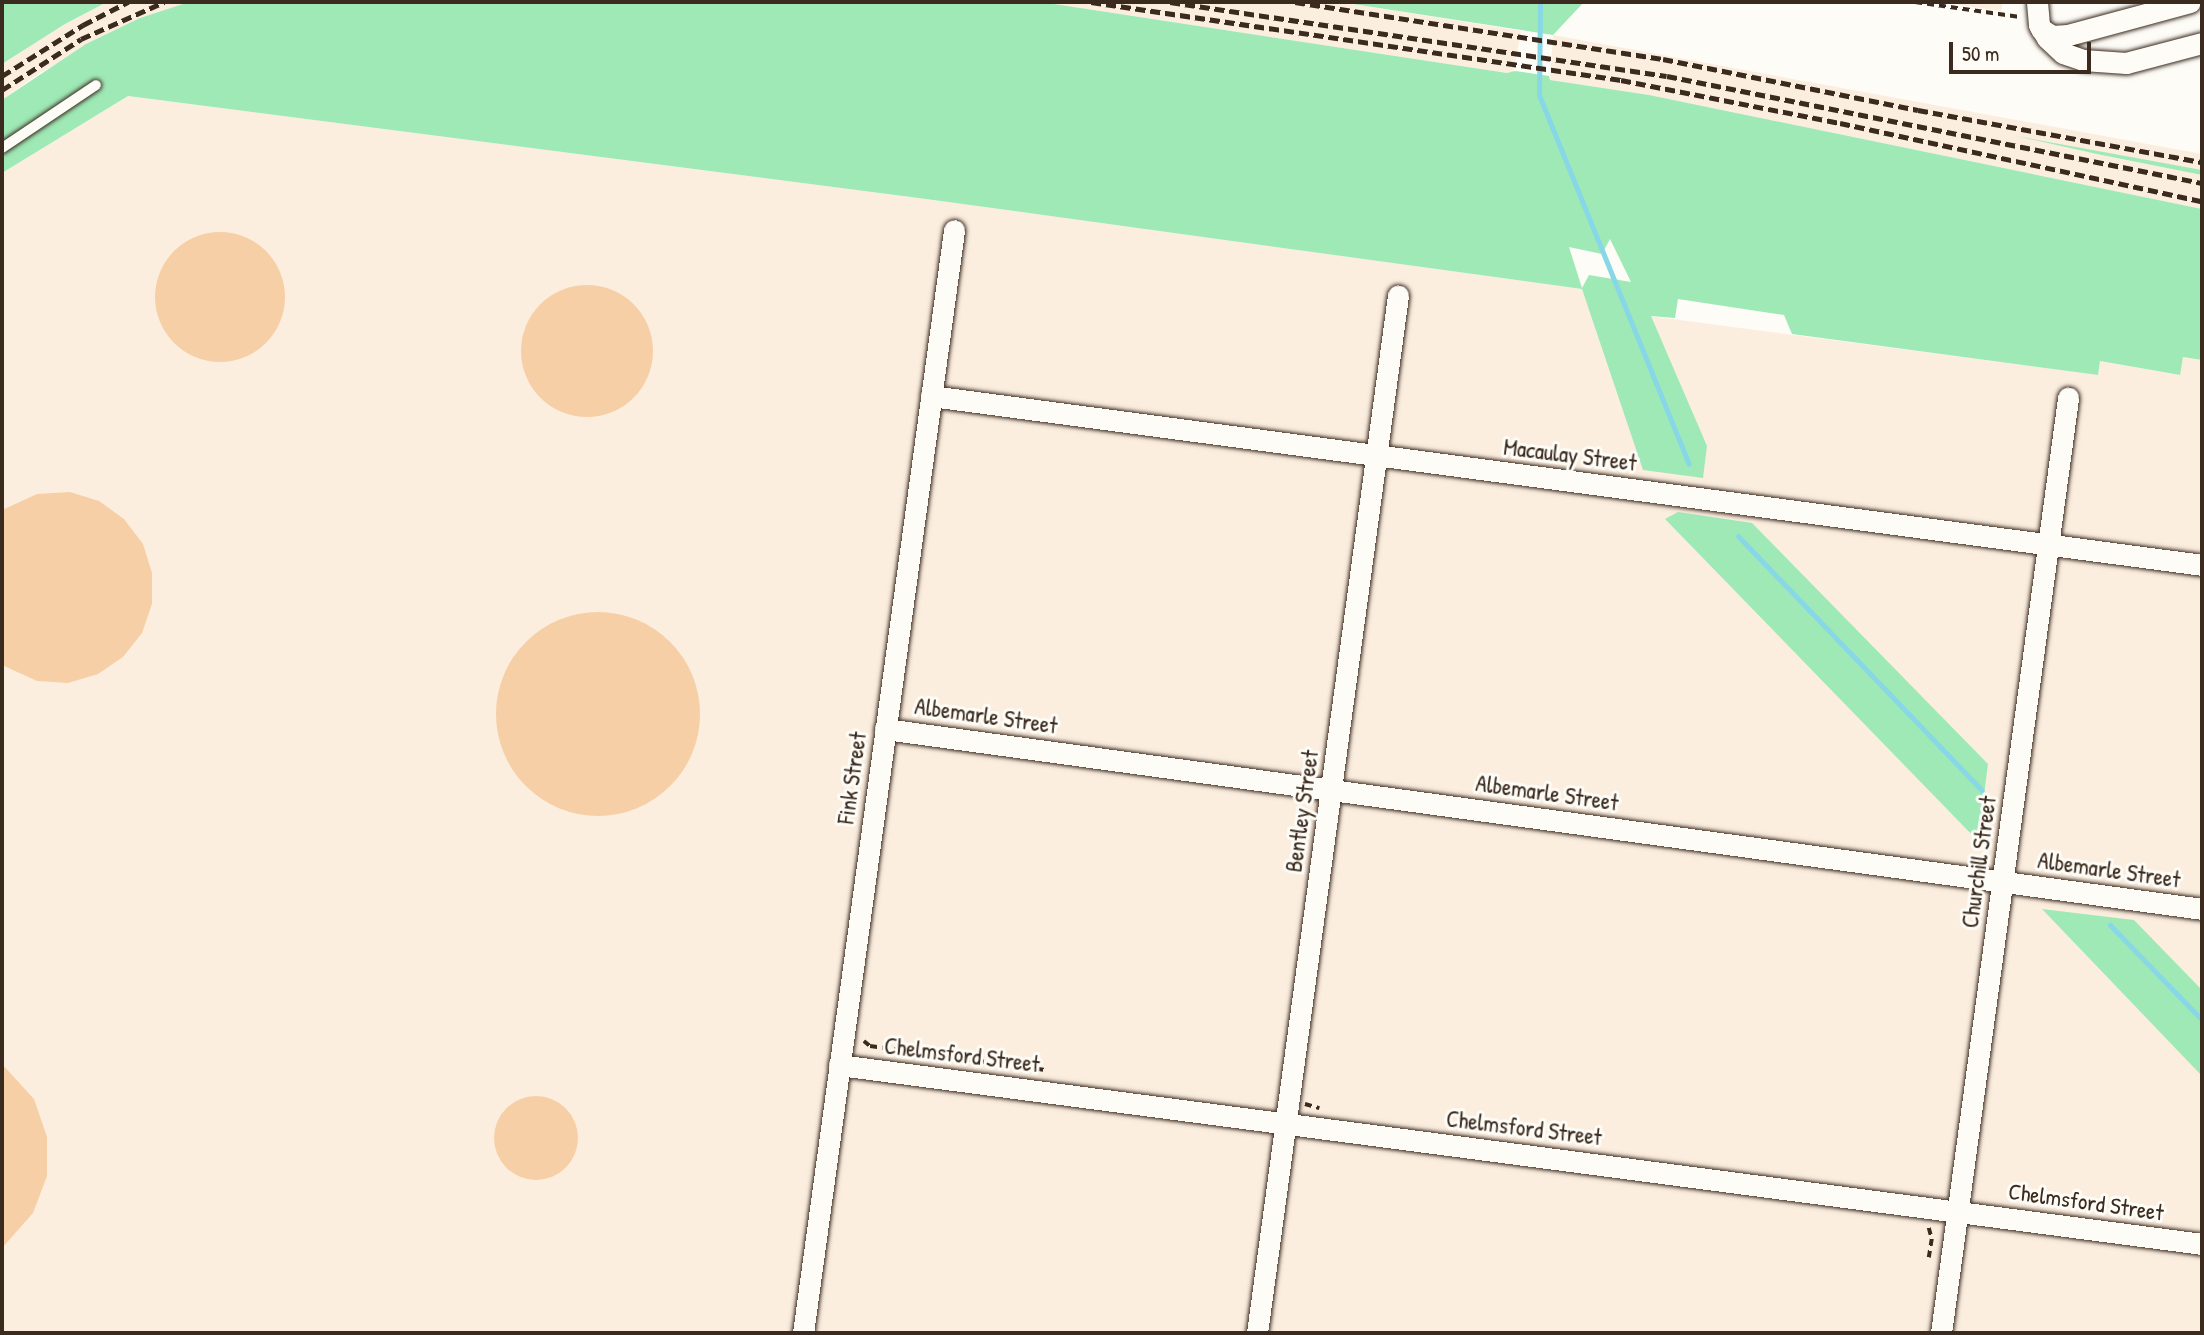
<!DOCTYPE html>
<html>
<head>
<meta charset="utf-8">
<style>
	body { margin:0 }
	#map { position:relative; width:2204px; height:1335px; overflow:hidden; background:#fdfcf7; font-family:"Patrick Hand",sans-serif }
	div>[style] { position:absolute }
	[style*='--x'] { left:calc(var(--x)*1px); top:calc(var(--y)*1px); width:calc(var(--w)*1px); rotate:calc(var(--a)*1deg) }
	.built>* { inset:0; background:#fbeedf }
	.green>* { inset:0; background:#9fe9b7 }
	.stream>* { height:5px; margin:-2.5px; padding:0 2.5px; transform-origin:2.5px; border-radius:2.5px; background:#88d7e6 }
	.building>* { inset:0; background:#f7cfa6 }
	.round { border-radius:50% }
	.path>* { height:3.5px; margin-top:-1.75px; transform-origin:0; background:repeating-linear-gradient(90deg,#3b2a1e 0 7px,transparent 0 12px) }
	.roads { filter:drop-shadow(0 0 2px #3b2a1e) drop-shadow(0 0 2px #3b2a1e) }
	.service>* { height:10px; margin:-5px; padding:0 5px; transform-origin:5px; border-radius:5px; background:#fdfcf7 }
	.minor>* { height:21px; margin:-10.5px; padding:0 10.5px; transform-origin:10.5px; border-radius:10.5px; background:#fdfcf7 }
	.rail>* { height:5px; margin-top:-2.5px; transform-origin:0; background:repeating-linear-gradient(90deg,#3b2a1e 0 10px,transparent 0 15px) }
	span { translate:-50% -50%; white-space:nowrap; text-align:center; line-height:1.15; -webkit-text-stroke:6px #fdfcf7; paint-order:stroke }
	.street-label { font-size:23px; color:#3b2a1e }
	.frame { position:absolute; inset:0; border:4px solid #3b2a1e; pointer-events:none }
	.scale { position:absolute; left:1949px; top:42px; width:142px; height:32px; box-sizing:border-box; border:4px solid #3b2a1e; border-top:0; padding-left:9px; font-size:21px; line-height:24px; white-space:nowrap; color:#3b2a1e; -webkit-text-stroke:5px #fdfcf7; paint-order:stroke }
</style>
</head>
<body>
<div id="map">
	<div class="built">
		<i style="clip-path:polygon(107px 2px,189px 2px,140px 18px,38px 74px,2px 100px,2px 64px,65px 24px)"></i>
		<i style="clip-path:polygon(1041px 2px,1340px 2px,1521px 31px,1513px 74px)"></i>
		<i style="clip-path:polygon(1939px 2px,2003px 2px,2001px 11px)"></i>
		<i style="clip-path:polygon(1553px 35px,2202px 154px,2202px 170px,2075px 148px,2202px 175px,2202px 209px,1649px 95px,1550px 80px)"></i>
		<i style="clip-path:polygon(128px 96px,926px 199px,1582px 289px,1589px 308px,2098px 375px,2100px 361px,2179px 375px,2183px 357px,2202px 360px,2202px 1333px,2px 1333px,2px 173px)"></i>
	</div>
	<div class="green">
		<i style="clip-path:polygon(2px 2px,107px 2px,65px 24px,2px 64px)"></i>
		<i style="clip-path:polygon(evenodd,189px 2px,1041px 2px,1507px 73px,1515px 71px,1549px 76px,1550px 80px,1649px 95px,2202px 209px,2202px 360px,2183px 357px,2180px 375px,2100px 361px,2098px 375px,1792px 334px,1784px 315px,1678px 299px,1675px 318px,1651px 316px,1707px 446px,1703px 478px,1643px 470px,1582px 289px,926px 199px,128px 96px,2px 173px,2px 100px,86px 44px,140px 18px,189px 2px,1610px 239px,1631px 282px,1589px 275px,1582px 288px,1569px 247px,1602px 254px,1610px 239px)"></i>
		<i style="clip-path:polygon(1340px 2px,1584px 2px,1553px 35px)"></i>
		<i style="clip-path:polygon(2016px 136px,2202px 170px,2202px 175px,2097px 154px)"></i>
		<i style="clip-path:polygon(1678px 512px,1752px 523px,1988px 764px,1978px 841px,1665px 519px)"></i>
		<i style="clip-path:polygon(2042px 909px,2134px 920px,2202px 990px,2202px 1076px)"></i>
	</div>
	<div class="stream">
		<i style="--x:1540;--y:2;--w:93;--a:90.6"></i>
		<i style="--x:1539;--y:95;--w:398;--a:67.9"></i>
		<i style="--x:1738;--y:536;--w:352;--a:46.2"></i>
		<i style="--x:2110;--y:925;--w:132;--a:45.9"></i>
	</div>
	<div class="building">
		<i class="round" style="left:155px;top:232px;width:130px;height:130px"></i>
		<i class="round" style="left:521px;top:285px;width:132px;height:132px"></i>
		<i style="clip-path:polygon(70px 492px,99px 501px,124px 519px,143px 544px,152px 573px,152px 604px,142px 633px,123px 657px,98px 674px,68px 683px,37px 681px,2px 665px,2px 510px,37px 494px)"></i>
		<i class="round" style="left:496px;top:612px;width:204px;height:204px"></i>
		<i style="clip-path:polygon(2px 1064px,34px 1099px,47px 1137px,47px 1176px,33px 1213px,2px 1248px)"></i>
		<i class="round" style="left:494px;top:1096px;width:84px;height:84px"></i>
	</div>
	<div class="path">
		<i style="--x:1915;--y:2;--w:106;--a:8.1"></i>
		<i style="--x:864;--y:1041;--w:8;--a:40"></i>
		<i style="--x:870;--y:1046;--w:177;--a:7.8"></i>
		<i style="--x:1305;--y:1104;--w:15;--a:16"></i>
		<i style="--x:1929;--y:1228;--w:11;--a:75"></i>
		<i style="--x:1932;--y:1239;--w:19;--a:99"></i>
	</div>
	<div class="roads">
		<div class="service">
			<i style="--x:2;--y:148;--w:113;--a:-33.8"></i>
		</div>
		<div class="minor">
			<i style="--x:2037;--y:2;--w:23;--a:85"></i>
			<i style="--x:2039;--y:25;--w:15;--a:58"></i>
			<i style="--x:2047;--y:38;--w:22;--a:43"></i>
			<i style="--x:2063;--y:53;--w:21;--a:19"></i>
			<i style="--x:2083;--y:60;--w:43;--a:4"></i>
			<i style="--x:2126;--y:63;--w:79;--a:-14.7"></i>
			<i style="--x:2041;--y:29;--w:13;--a:32"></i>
			<i style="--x:2052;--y:36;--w:16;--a:-4"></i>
			<i style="--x:2068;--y:35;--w:126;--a:-15.1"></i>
			<i style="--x:931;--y:396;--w:1282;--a:7.57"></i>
			<i style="--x:885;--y:729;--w:1329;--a:7.78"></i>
			<i style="--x:839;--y:1065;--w:1375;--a:7.48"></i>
			<i style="--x:803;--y:1333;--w:1113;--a:-82.2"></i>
			<i style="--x:1257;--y:1333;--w:1047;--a:-82.26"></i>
			<i style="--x:1941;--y:1333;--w:944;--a:-82.26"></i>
		</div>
	</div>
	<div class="rail">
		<i style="--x:1091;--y:2;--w:536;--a:8.37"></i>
		<i style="--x:1621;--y:80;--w:223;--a:11.1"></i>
		<i style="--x:1840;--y:123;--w:370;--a:12.2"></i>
		<i style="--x:1170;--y:2;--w:502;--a:8.47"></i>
		<i style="--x:1667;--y:76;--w:546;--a:11.31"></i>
		<i style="--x:1295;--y:2;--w:372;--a:8.8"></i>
		<i style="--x:1663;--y:59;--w:260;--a:11.3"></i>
		<i style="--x:1918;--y:110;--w:289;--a:10.4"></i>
		<i style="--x:2;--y:76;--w:96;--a:-32.2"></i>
		<i style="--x:83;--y:25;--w:51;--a:-27.1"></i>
		<i style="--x:2;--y:90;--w:94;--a:-32.8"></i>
		<i style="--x:81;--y:39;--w:91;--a:-24"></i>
	</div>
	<div class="street-label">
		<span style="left:1570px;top:455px;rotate:7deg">Macaulay Street</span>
		<span style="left:986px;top:716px;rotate:8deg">Albemarle Street</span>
		<span style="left:852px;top:778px;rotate:-82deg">Fink Street</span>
		<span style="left:1547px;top:793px;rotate:8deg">Albemarle Street</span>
		<span style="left:1302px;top:811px;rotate:-82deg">Bentley Street</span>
		<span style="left:1979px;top:862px;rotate:-82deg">Churchill Street</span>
		<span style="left:2109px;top:870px;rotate:8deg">Albemarle Street</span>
		<span style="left:962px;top:1055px;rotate:7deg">Chelmsford Street</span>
		<span style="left:1524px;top:1128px;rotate:7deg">Chelmsford Street</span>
		<span style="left:2086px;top:1202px;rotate:8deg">Chelmsford Street</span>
	</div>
	<div class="frame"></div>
	<div class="scale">50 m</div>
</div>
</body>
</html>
